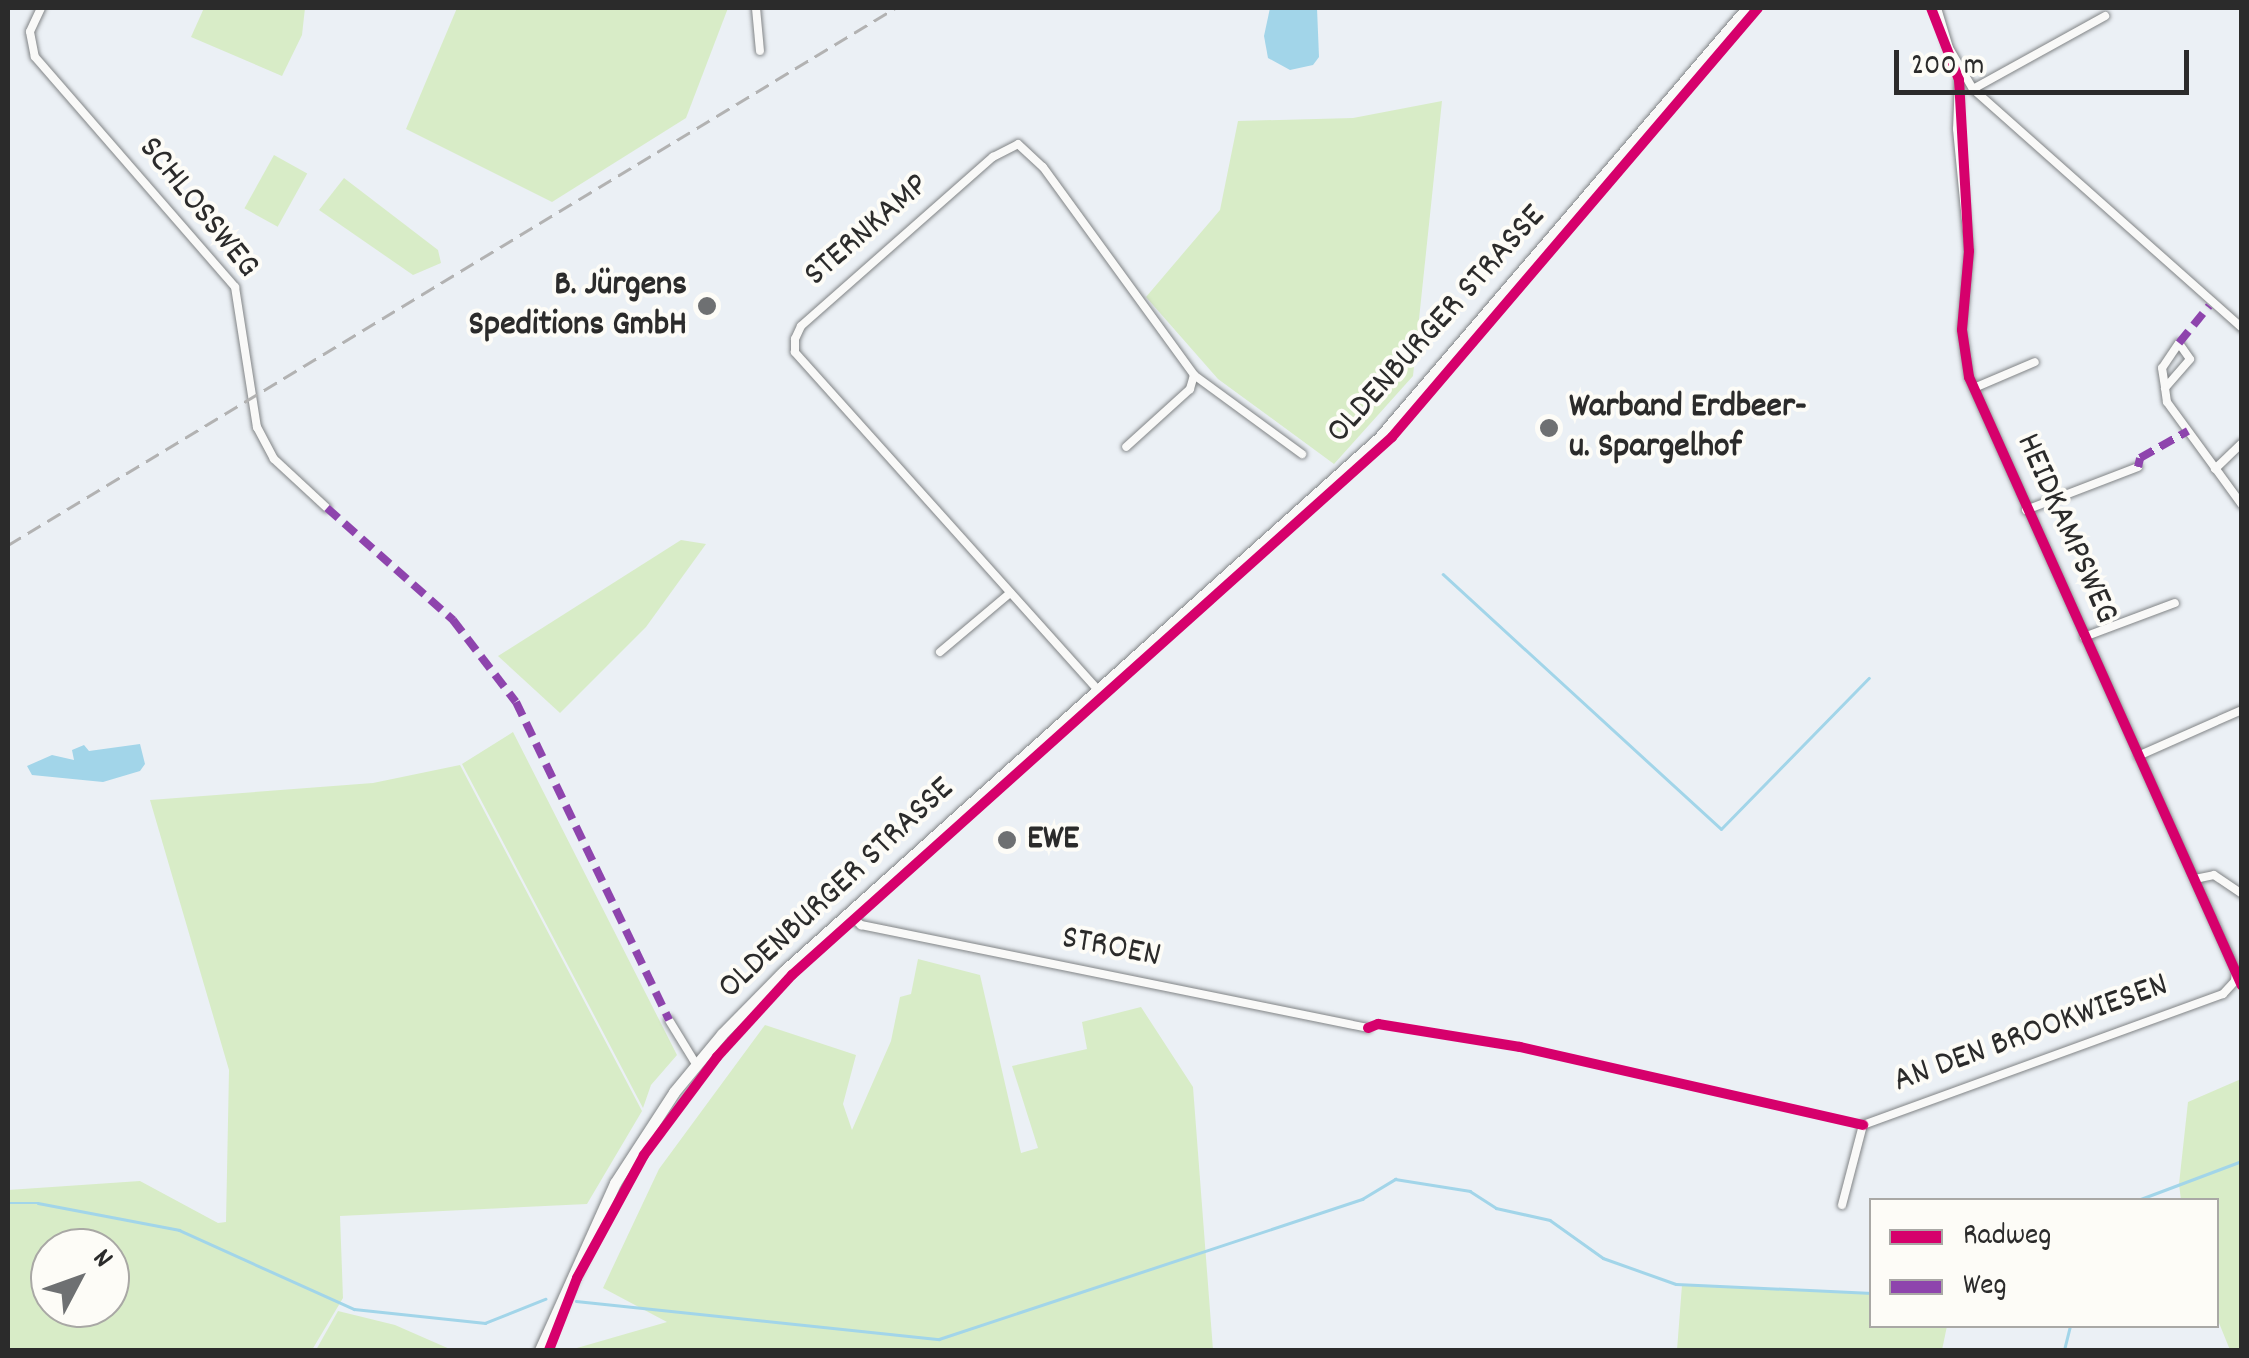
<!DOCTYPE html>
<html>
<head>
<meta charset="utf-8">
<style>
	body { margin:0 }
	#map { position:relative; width:2249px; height:1358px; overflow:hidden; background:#ebf0f5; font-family:Dekko,sans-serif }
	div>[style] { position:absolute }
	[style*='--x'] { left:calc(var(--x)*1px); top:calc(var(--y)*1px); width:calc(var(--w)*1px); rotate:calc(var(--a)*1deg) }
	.green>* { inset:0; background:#d8ecc7; transform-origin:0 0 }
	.water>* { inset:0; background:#a2d5e9 }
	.stream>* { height:2.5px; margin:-1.25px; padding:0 1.25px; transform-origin:1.25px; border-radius:1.25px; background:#a2d5e9 }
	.roads { filter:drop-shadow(0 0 2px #818486) drop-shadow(0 0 2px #818486) }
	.minor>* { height:8px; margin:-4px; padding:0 4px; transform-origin:4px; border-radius:4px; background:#f9f9f8 }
	.secondary>* { height:11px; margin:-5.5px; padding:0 5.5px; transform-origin:5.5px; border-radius:5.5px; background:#f9f9f8 }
	.rail>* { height:2.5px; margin-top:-1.25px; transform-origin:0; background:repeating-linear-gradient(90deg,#b2b2b2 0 15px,transparent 0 23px) }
	.quiet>* { height:8px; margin-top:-4px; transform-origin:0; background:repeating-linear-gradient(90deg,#8e44ad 0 15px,transparent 0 23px) }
	.cycleway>* { height:10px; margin:-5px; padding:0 5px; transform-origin:5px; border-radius:5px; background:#d6006c }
	.dots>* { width:28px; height:28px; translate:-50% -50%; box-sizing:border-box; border:5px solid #fdfcf7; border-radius:50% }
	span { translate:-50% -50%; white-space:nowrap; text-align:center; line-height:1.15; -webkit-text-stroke:8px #fdfcf7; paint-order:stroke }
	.street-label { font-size:35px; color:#2b2b2b }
	.poi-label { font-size:35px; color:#2b2b2b; font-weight:700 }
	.right { translate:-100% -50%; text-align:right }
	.left { translate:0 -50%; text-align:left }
	.frame { position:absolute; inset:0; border:10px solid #2b2b2b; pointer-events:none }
	.legend { position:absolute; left:1869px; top:1198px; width:350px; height:130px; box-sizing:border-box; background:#fdfcf7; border:2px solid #a9a8a5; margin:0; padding:12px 18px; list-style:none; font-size:30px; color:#2b2b2b }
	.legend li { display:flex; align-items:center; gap:20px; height:50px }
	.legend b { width:50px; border:2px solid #a9a8a5 }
	.north { position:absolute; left:30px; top:1228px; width:100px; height:100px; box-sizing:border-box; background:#fdfcf7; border:2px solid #a9a8a5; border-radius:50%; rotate:49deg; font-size:28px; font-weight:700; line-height:40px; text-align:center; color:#2b2b2b }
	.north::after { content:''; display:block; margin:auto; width:35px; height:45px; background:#6e7072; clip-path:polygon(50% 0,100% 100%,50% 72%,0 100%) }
	.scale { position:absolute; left:1894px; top:50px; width:295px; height:45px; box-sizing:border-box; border:5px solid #2b2b2b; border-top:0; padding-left:12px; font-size:30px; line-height:35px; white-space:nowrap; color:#2b2b2b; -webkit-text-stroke:8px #fdfcf7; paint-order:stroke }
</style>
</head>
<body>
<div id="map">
	<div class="green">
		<i style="clip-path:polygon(204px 8px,305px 8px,302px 35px,282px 76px,191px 37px)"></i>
		<i style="clip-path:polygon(457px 8px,728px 8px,686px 118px,552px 202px,406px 129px)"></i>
		<i style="clip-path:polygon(1442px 101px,1413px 376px,1334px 464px,1218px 379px,1146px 297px,1220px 210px,1238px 121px,1353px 118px)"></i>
		<i style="left:274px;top:155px;width:38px;height:61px;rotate:29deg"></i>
		<i style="clip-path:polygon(344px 178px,438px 250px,441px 263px,413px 275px,319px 210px)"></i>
		<i style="clip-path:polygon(681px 540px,706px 544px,646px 627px,560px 713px,498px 656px)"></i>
		<i style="clip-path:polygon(513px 732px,677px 1055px,651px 1085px,643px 1108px,462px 764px)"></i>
		<i style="clip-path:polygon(evenodd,460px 765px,642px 1111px,587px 1204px,340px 1216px,343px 1298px,312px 1350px,8px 1350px,8px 1190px,140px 1181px,218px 1223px,226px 1222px,229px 1070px,150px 800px,373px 783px,460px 765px,50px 1248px,110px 1248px,110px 1308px,50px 1308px,50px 1248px)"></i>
		<i style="clip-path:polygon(918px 959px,980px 975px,1021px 1153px,1038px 1148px,1012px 1066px,1087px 1049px,1082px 1022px,1141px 1007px,1193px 1087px,1213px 1350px,570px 1350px,667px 1322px,603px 1288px,659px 1169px,765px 1025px,856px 1055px,843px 1104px,852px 1130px,891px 1041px,900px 997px,911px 994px)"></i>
		<i style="clip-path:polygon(2241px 1079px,2242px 1350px,2230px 1350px,2217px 1318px,2216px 1200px,2181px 1200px,2179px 1184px,2188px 1102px)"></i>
		<i style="clip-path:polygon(1682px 1285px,1871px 1293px,1872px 1326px,1947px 1326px,1942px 1350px,1677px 1350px)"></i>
		<i style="clip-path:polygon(338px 1311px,395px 1325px,452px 1350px,316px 1350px)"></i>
	</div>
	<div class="water">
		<i style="clip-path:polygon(1270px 8px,1317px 8px,1319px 57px,1313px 65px,1290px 70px,1268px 58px,1264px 36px)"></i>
		<i style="clip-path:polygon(140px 744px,145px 764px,140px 771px,103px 782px,32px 775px,27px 766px,52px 755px,74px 760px,72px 750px,84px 745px,89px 751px)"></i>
	</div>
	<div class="stream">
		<i style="--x:1443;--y:574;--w:377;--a:42.5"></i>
		<i style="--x:1721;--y:829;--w:211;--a:-45.6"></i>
		<i style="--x:2138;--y:1200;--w:111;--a:-20.6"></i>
		<i style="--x:8;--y:1203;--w:30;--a:0"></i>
		<i style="--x:38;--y:1203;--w:144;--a:10.8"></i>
		<i style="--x:179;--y:1230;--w:192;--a:24.3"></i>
		<i style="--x:354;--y:1309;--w:132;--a:6.1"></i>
		<i style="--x:485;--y:1323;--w:65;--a:-21.8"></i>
		<i style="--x:576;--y:1301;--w:365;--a:6"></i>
		<i style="--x:939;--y:1339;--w:446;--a:-18.3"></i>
		<i style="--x:1362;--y:1199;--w:39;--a:-31"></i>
		<i style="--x:1395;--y:1179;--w:76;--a:9.1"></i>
		<i style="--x:1470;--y:1191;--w:31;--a:33"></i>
		<i style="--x:1496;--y:1208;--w:55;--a:12.5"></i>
		<i style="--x:1550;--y:1220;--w:65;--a:35.6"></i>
		<i style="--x:1603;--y:1258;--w:77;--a:19.6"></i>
		<i style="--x:1676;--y:1284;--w:196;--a:2.6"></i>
		<i style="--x:2064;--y:1350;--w:25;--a:-76"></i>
	</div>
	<div class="roads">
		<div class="minor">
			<i style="--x:41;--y:8;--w:26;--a:115"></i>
			<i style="--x:30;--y:32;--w:25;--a:79"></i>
			<i style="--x:35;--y:57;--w:305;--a:49"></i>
			<i style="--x:235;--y:287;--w:142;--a:81.1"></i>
			<i style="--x:257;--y:427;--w:36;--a:62"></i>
			<i style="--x:274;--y:459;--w:72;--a:42.8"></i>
			<i style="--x:756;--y:8;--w:43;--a:84.7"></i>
			<i style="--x:1937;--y:8;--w:42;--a:73.3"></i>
			<i style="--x:1949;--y:48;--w:48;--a:59.7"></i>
			<i style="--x:1973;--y:89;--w:360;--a:41.6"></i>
			<i style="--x:1965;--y:77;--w:7;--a:153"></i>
			<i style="--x:1959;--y:80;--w:49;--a:92.3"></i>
			<i style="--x:1957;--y:129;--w:123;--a:84.4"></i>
			<i style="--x:1969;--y:251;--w:79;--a:95.1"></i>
			<i style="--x:1962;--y:330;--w:48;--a:81.5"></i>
			<i style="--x:1969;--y:377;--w:651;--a:65.8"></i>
			<i style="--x:2236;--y:971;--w:10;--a:96"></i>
			<i style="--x:1973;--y:89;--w:151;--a:-28.9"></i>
			<i style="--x:1194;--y:375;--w:134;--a:36.2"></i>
			<i style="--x:1974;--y:388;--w:66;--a:-23.1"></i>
			<i style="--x:2165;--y:388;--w:38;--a:-49"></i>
			<i style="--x:2190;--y:359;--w:19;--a:-125"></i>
			<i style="--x:2179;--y:343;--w:30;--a:124"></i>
			<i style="--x:2162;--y:368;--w:20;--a:81"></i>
			<i style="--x:2165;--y:388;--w:14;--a:82"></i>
			<i style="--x:2167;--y:402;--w:127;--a:53.9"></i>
			<i style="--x:2215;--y:469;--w:37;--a:-44"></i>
			<i style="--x:2026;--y:510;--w:120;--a:-21"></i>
			<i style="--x:2084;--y:637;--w:97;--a:-20.5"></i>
			<i style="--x:940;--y:652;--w:92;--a:-40.1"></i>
			<i style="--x:1098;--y:690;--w:454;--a:-131.9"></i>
			<i style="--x:795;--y:352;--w:13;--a:-90"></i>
			<i style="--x:795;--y:339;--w:14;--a:-65"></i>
			<i style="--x:801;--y:326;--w:256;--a:-41.4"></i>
			<i style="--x:993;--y:157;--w:28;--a:-27"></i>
			<i style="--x:1018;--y:144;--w:34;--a:43"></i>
			<i style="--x:1043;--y:167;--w:257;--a:54"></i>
			<i style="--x:1194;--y:375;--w:15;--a:106"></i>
			<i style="--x:1190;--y:389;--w:86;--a:137.8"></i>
			<i style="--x:2138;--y:756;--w:114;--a:-23.9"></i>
			<i style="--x:2195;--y:879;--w:19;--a:-12"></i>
			<i style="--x:2214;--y:875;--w:34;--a:34"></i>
			<i style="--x:848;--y:913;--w:18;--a:43"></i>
			<i style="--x:861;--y:925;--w:517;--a:11.48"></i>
			<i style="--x:669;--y:1020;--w:52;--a:58.5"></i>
			<i style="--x:1842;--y:1205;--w:83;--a:-75.3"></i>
			<i style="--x:1863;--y:1125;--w:383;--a:-20"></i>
			<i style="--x:2223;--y:994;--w:18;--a:-47"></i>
		</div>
		<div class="secondary">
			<i style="--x:540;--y:1350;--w:183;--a:-65.8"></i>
			<i style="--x:615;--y:1183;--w:108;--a:-57"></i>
			<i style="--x:674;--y:1092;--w:75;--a:-50.4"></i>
			<i style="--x:722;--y:1034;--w:87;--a:-45.5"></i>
			<i style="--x:783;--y:972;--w:800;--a:-41.86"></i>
			<i style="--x:1379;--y:438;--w:566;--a:-49.44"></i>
		</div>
	</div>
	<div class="rail">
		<i style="--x:8;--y:545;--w:1037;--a:-31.19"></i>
	</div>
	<div class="quiet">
		<i style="--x:2179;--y:343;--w:48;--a:-51"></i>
		<i style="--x:2138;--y:467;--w:9;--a:-77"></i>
		<i style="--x:2140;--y:458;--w:55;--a:-29.4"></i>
		<i style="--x:327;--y:508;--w:169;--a:41.6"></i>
		<i style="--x:453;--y:620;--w:103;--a:52.5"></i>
		<i style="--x:516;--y:702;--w:353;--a:64.3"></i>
	</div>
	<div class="cycleway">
		<i style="--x:1931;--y:8;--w:77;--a:68.7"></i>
		<i style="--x:1959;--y:80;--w:171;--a:86.7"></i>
		<i style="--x:1969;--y:251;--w:79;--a:95.1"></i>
		<i style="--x:1962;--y:330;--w:48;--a:81.5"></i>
		<i style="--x:1969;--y:377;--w:667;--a:65.85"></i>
		<i style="--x:1368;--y:1028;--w:11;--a:-22"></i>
		<i style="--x:1378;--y:1024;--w:144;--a:9.2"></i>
		<i style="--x:1520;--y:1047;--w:352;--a:12.8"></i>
		<i style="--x:549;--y:1350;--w:77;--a:-68.7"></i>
		<i style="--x:577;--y:1278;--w:140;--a:-61.4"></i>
		<i style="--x:644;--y:1155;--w:122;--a:-53.3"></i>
		<i style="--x:717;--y:1057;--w:111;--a:-47.6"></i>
		<i style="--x:792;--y:975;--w:806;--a:-41.88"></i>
		<i style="--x:1392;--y:437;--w:564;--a:-49.53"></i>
	</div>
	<div class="dots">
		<i style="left:707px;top:306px;background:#6e7072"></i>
		<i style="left:1549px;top:428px;background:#6e7072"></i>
		<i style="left:1007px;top:840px;background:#6e7072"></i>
	</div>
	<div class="street-label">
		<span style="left:198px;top:208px;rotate:51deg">SCHLOSSWEG</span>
		<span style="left:867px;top:231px;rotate:-41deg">STERNKAMP</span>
		<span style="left:1437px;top:325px;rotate:-48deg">OLDENBURGER STRASSE</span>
		<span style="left:2066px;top:529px;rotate:66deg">HEIDKAMPSWEG</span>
		<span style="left:837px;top:889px;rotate:-43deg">OLDENBURGER STRASSE</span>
		<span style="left:1111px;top:948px;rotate:11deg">STROEN</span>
		<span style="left:2031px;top:1034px;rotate:-20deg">AN DEN BROOKWIESEN</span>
	</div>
	<div class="poi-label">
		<span class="right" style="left:687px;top:306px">B. Jürgens<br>Speditions GmbH</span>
		<span class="left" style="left:1569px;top:428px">Warband Erdbeer-<br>u. Spargelhof</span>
		<span class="left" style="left:1027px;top:840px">EWE</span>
	</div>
	<div class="frame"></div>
	<ul class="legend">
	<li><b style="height:12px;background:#d6006c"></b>Radweg</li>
	<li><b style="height:12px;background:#8e44ad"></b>Weg</li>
	</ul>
	<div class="north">N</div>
	<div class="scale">200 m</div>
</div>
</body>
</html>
